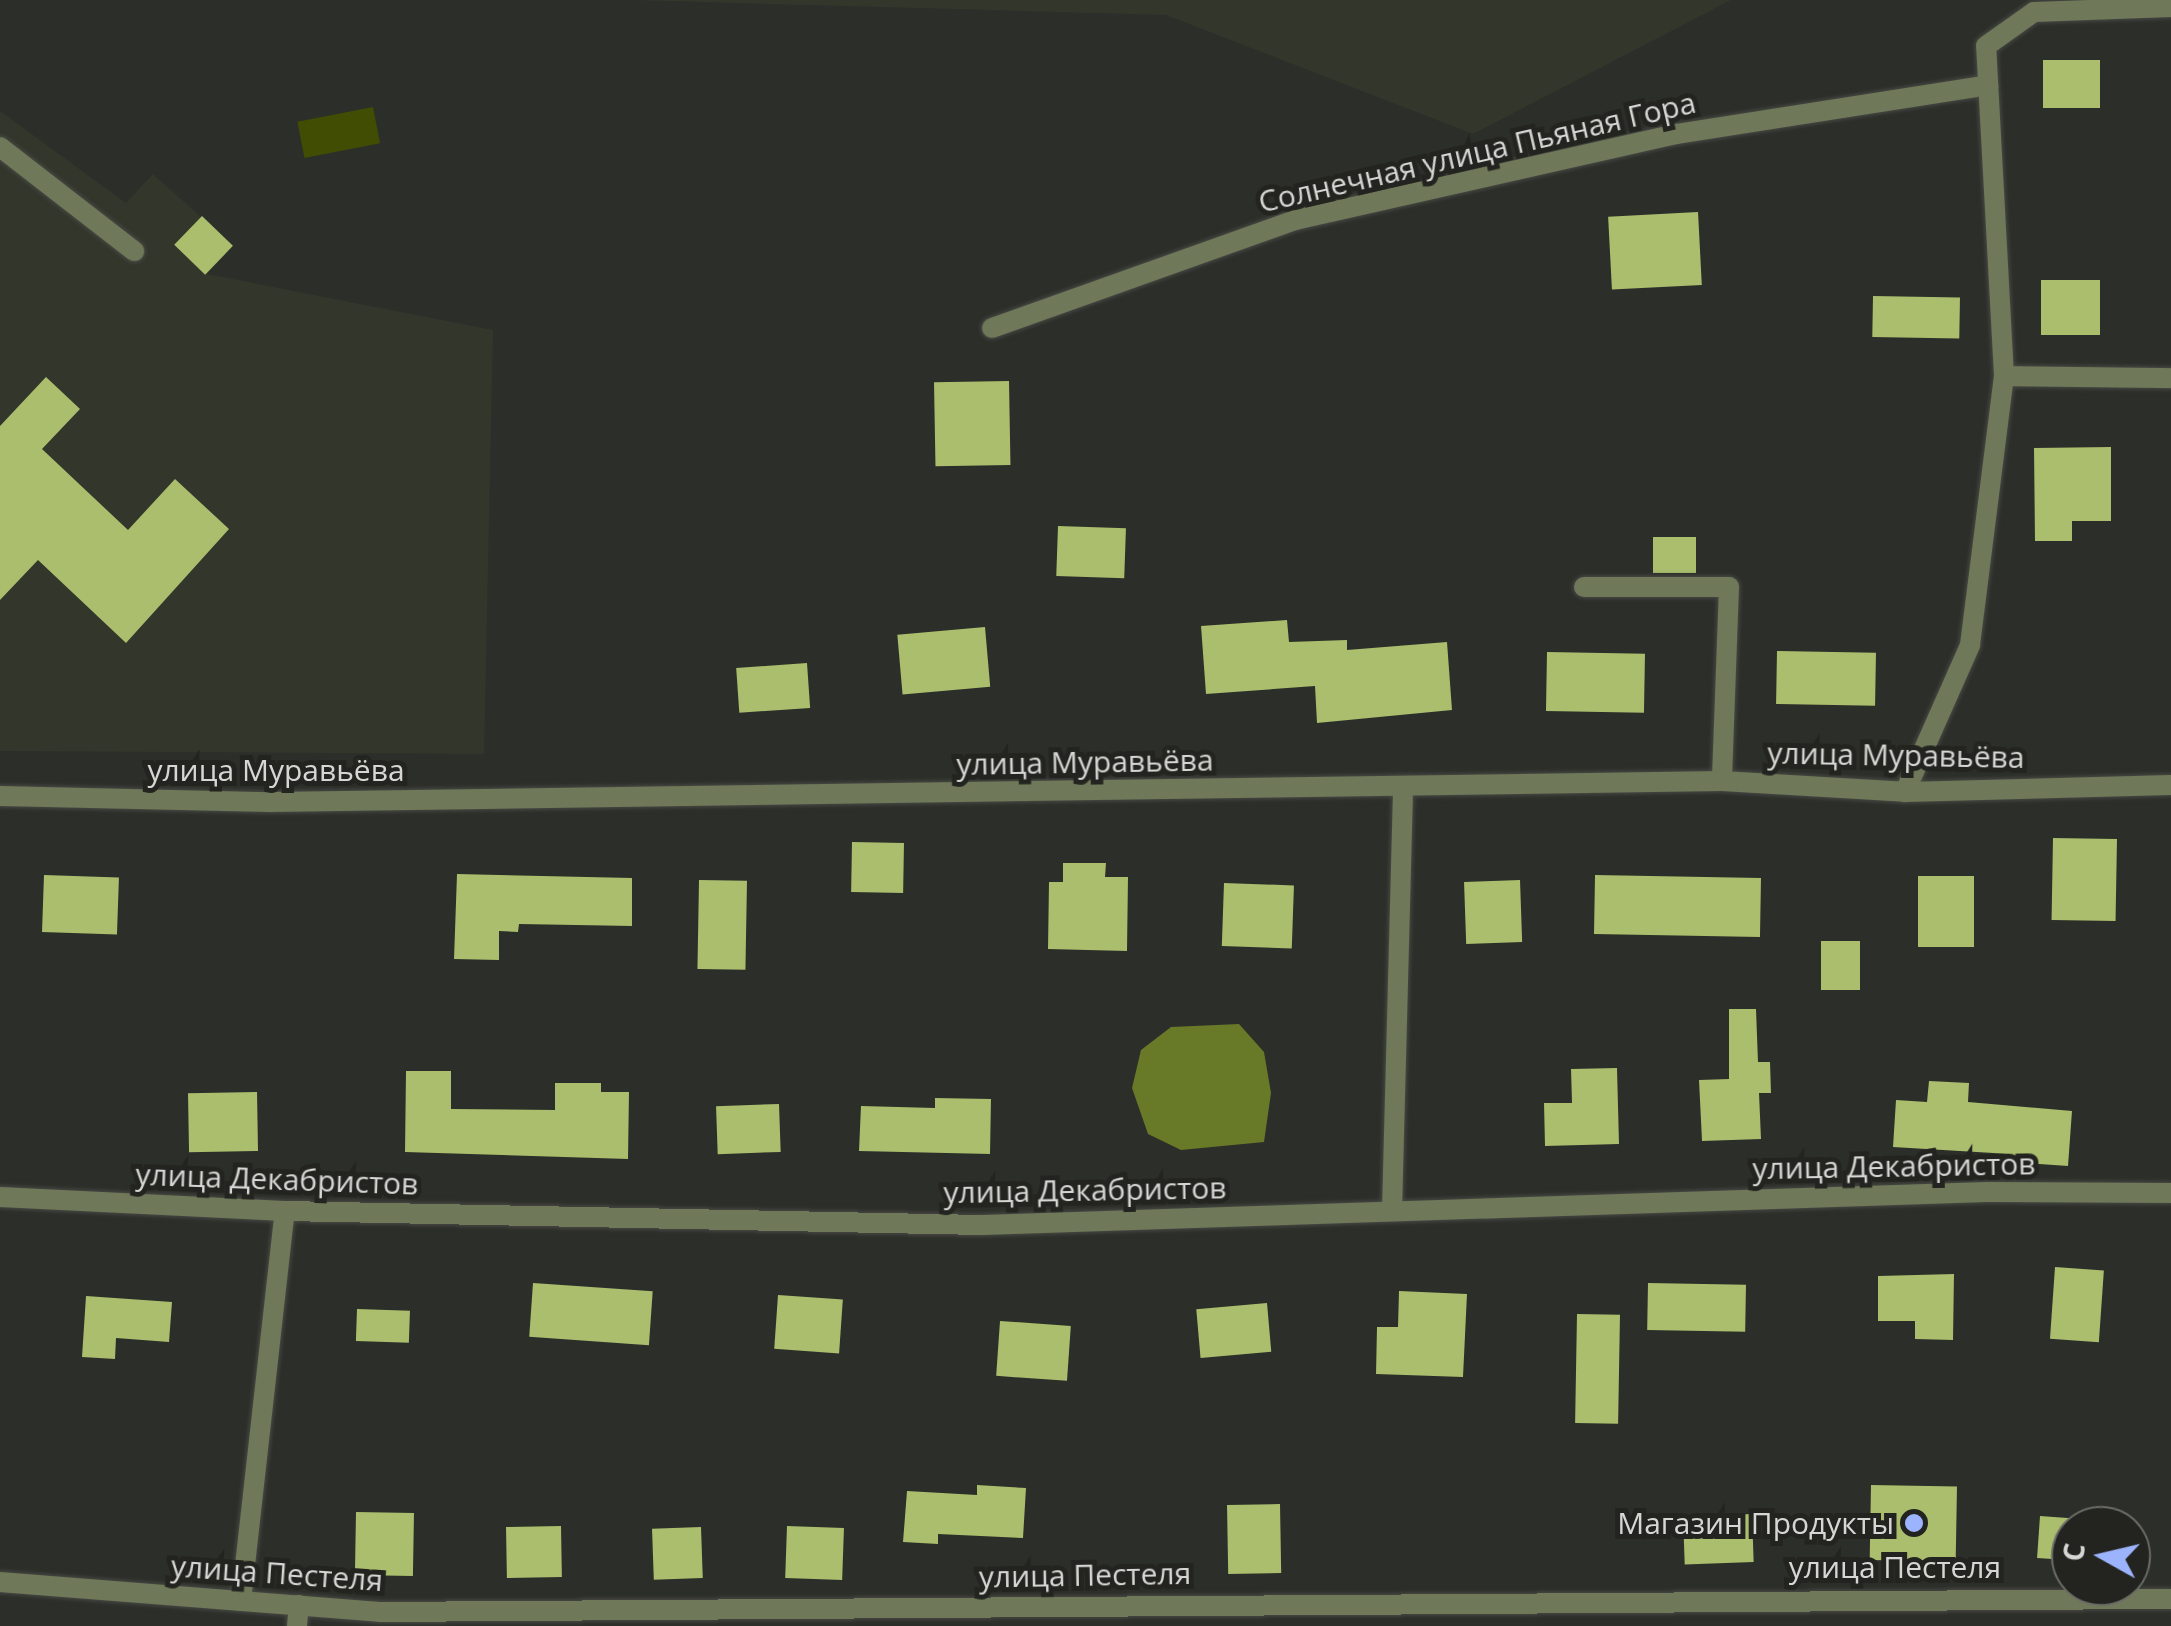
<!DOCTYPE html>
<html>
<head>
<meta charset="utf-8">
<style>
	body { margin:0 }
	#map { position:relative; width:2171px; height:1626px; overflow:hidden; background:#2c2e29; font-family:"Open Sans",sans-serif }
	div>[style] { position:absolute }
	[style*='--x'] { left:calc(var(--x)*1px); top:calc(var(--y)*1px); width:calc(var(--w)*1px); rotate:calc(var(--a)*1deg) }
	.built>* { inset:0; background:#33362b }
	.green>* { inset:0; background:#404d03; transform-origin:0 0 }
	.water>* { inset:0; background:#687928 }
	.building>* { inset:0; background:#aabe6d; transform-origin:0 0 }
	.roads { filter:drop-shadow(0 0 2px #474944) drop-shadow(0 0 2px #474944) }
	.lane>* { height:20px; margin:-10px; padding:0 10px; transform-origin:10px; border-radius:10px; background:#6f7858 }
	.street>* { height:20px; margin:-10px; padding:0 10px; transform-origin:10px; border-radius:10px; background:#6f7858 }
	.dots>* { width:28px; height:28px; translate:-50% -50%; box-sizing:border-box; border:5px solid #23241f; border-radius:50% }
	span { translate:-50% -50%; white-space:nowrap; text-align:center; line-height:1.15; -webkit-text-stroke:10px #23241f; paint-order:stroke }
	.street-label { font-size:30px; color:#d6d7d4 }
	.poi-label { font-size:30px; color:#d6d7d4 }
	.right { translate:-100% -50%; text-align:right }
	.north { position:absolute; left:2051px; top:1506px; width:100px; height:100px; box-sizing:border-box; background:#23241f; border:2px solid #6b6c67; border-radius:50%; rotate:278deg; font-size:28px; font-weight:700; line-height:40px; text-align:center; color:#d6d7d4 }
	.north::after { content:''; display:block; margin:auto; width:35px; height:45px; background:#9cb4fd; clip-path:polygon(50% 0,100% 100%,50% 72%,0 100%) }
</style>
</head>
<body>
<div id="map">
	<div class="built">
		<i style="clip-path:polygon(630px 0,1731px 0,1473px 134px,1166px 15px)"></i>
		<i style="clip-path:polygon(0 111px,126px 203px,153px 174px,233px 246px,207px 274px,493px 330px,484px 754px,0 751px)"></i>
	</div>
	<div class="green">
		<i style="left:373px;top:107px;width:37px;height:77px;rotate:79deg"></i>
	</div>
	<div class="water">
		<i style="clip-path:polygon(1239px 1024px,1264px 1052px,1271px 1093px,1264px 1142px,1181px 1150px,1148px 1134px,1132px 1088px,1141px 1050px,1171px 1027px)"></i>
	</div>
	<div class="building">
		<i style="left:2100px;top:60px;width:48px;height:57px;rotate:90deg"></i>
		<i style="left:1698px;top:212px;width:73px;height:90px;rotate:87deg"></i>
		<i style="left:202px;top:216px;width:43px;height:40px;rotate:44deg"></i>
		<i style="left:2041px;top:280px;width:59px;height:55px"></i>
		<i style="left:1873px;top:296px;width:87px;height:41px;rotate:1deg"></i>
		<i style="clip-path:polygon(46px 377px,80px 409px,42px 449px,128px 530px,175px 479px,229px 529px,126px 643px,38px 560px,0 600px,0 426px)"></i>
		<i style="left:1009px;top:381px;width:84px;height:75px;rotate:89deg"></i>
		<i style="clip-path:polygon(2111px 447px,2111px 521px,2072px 521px,2072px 541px,2035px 541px,2034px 448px)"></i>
		<i style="left:1058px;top:526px;width:68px;height:50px;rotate:2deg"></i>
		<i style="left:1653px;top:537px;width:43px;height:36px"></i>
		<i style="clip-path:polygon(1287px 620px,1289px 642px,1347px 640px,1347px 650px,1447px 642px,1452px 710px,1317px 723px,1315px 686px,1206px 694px,1201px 626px)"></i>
		<i style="left:985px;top:627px;width:60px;height:88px;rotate:85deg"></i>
		<i style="left:1777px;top:651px;width:99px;height:53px;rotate:1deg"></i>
		<i style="left:1547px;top:652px;width:98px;height:59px;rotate:1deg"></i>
		<i style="left:807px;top:663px;width:45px;height:71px;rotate:86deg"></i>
		<i style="left:2053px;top:838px;width:64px;height:82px;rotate:1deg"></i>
		<i style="left:852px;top:842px;width:52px;height:50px;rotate:1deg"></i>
		<i style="clip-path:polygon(1063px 863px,1106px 863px,1105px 877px,1128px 877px,1127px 951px,1048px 949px,1049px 882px,1063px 882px)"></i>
		<i style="clip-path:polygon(457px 874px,632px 878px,632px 926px,519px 924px,518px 932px,499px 931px,499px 960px,454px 959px)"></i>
		<i style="left:44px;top:875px;width:75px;height:57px;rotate:2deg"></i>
		<i style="left:1918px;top:876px;width:56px;height:71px"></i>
		<i style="left:1761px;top:878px;width:59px;height:166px;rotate:91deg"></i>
		<i style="left:699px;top:880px;width:48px;height:89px;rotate:1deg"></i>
		<i style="left:1520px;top:880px;width:62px;height:56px;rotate:88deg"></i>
		<i style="left:1224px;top:883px;width:70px;height:63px;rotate:2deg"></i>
		<i style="left:1860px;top:941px;width:49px;height:39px;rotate:90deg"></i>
		<i style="clip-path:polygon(1729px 1009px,1756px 1009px,1758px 1062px,1770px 1062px,1771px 1093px,1759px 1093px,1761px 1139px,1702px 1141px,1699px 1080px,1729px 1079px)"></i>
		<i style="clip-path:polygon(1617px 1068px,1619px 1144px,1545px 1146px,1544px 1103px,1572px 1103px,1571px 1069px)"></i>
		<i style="clip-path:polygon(406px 1071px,451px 1071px,451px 1109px,555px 1110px,555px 1083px,601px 1083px,601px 1092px,629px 1092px,628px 1159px,405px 1152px)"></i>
		<i style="clip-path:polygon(1929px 1081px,1969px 1083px,1968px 1102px,2072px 1111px,2068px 1166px,2010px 1162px,2010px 1154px,1893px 1147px,1896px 1100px,1927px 1102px)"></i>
		<i style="left:257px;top:1092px;width:59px;height:69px;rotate:89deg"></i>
		<i style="clip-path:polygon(935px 1098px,991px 1099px,990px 1154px,859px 1151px,861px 1106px,935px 1108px)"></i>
		<i style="left:779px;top:1104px;width:48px;height:63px;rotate:88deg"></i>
		<i style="left:2055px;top:1267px;width:49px;height:72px;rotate:4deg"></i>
		<i style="clip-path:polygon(1954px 1274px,1953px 1340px,1915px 1339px,1915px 1321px,1878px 1321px,1878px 1276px)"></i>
		<i style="left:533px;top:1283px;width:120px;height:54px;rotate:4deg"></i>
		<i style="left:1648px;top:1283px;width:98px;height:47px;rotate:1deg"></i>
		<i style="clip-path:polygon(1399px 1291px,1467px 1294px,1463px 1377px,1376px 1374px,1377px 1327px,1398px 1327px)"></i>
		<i style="left:778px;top:1295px;width:65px;height:54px;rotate:4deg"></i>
		<i style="clip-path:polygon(86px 1296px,172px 1302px,169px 1342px,116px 1338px,115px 1359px,82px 1357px)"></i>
		<i style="left:1267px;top:1303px;width:49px;height:71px;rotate:85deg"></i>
		<i style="left:357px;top:1309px;width:53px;height:32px;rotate:2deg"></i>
		<i style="left:1577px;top:1314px;width:43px;height:109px;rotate:1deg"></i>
		<i style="left:1000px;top:1321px;width:71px;height:55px;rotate:4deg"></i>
		<i style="clip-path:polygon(977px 1485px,1026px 1488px,1023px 1538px,938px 1534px,938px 1544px,903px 1542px,907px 1491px,977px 1495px)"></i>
		<i style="left:1871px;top:1485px;width:86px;height:75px;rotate:1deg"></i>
		<i style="left:1280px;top:1504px;width:69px;height:53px;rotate:89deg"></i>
		<i style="left:356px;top:1512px;width:58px;height:63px;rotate:1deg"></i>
		<i style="left:1752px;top:1514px;width:48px;height:69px;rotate:88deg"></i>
		<i style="left:2040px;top:1516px;width:31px;height:42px;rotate:4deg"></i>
		<i style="left:561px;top:1526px;width:51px;height:55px;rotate:89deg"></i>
		<i style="left:787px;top:1526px;width:57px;height:52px;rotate:2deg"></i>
		<i style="left:701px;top:1527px;width:51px;height:49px;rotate:88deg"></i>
	</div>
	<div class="roads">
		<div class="lane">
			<i style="--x:0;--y:147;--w:170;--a:37.8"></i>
			<i style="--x:1584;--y:587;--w:145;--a:0"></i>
			<i style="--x:1729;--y:587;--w:194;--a:92.1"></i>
			<i style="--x:1392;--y:1211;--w:423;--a:-88.5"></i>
			<i style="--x:241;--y:1601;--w:392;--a:-83.6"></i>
			<i style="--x:297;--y:1626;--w:21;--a:-85"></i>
		</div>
		<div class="street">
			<i style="--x:992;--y:328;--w:322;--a:-19.6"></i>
			<i style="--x:1295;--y:220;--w:391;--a:-12.7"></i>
			<i style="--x:1676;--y:134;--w:316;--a:-8.9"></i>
			<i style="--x:2004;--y:376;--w:167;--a:0.7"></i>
			<i style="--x:1905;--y:792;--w:161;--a:-66.1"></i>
			<i style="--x:1970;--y:645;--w:271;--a:-82.8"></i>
			<i style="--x:2004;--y:376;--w:330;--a:-93.1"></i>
			<i style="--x:1986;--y:46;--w:59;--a:-35.3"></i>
			<i style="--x:2034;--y:12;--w:137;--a:-2.1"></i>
			<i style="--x:0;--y:796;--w:270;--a:1.3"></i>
			<i style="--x:270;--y:802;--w:1452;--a:-0.83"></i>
			<i style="--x:1722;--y:781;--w:183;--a:3.4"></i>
			<i style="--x:1905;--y:792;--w:266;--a:-1.5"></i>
			<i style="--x:0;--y:1197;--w:285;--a:2.8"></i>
			<i style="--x:285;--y:1211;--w:698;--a:1.15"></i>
			<i style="--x:983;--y:1225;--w:1004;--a:-1.88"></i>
			<i style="--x:1986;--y:1192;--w:185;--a:0.3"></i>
			<i style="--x:0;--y:1582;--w:380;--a:4.5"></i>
			<i style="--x:379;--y:1612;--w:1792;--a:-0.42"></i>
		</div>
	</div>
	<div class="dots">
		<i style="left:1914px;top:1523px;background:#9cb4fd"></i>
	</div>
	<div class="street-label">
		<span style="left:1477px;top:152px;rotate:-13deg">Солнечная улица Пьяная Гора</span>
		<span style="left:1896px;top:755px;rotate:1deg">улица Муравьёва</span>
		<span style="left:1085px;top:762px;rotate:-1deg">улица Муравьёва</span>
		<span style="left:276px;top:770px">улица Муравьёва</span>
		<span style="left:1894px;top:1166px;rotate:-1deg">улица Декабристов</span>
		<span style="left:277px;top:1179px;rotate:2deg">улица Декабристов</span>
		<span style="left:1085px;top:1190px;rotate:-1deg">улица Декабристов</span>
		<span style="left:1895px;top:1567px">улица Пестеля</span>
		<span style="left:277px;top:1573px;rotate:4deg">улица Пестеля</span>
		<span style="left:1085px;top:1575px;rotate:-1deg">улица Пестеля</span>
	</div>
	<div class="poi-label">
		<span class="right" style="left:1894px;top:1523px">Магазин Продукты</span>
	</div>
	<div class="north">С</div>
</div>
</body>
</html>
